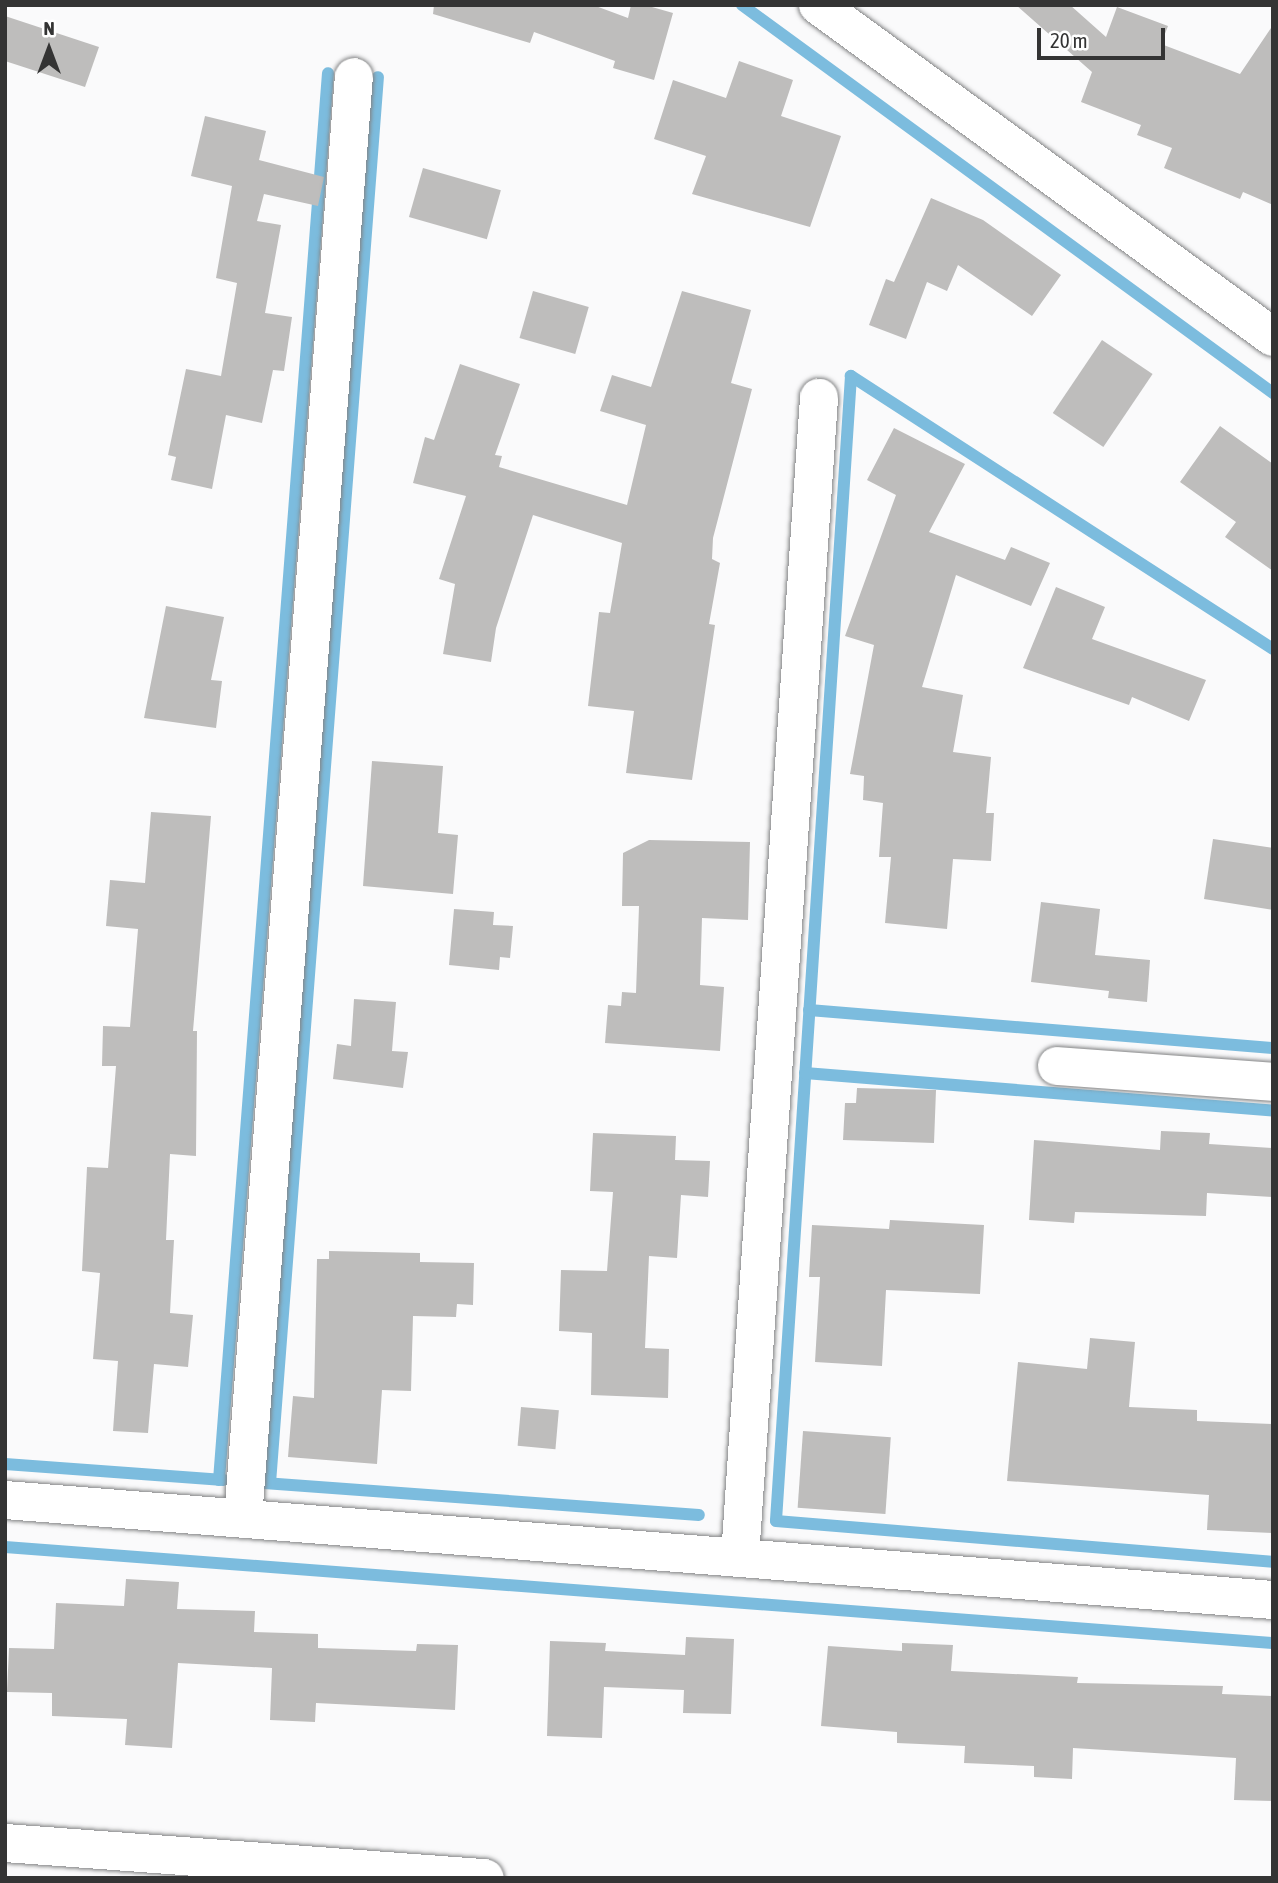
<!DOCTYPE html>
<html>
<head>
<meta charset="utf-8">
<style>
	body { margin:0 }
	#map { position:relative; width:1278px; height:1883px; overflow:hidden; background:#fafafb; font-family:"Asap Condensed",sans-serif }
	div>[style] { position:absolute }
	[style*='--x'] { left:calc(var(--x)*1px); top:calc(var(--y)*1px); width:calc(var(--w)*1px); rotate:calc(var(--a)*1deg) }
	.stream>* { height:12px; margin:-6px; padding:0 6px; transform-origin:6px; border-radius:6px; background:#7cbcde }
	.building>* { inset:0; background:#bebdbc; transform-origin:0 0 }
	.roads { filter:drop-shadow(0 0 2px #838485) drop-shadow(0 0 2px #838485) }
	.minor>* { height:38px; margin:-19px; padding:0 19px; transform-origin:19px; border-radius:19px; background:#fff }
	span { translate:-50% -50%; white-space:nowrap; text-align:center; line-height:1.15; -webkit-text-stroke:5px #fff; paint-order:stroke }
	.frame { position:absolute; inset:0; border:7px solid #343434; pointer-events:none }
	.north { position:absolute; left:14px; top:14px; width:70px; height:70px; -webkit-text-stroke:5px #fff; paint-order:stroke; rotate:0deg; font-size:19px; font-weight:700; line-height:28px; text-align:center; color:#343434 }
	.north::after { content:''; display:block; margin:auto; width:24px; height:32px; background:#343434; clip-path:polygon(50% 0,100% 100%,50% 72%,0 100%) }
	.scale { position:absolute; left:1037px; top:28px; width:128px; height:32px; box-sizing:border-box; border:4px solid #343434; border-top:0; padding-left:9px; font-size:21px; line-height:24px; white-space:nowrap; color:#343434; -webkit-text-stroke:5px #fff; paint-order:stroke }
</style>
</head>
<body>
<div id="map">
	<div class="stream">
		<i style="--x:742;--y:5;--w:658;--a:36.16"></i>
		<i style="--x:1273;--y:649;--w:503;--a:-147.1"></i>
		<i style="--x:851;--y:376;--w:1147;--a:93.75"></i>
		<i style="--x:776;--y:1521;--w:499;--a:4.7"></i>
		<i style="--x:809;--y:1010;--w:466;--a:4.7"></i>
		<i style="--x:805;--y:1073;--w:470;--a:4.6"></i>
		<i style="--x:5;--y:1464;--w:219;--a:4.2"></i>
		<i style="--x:219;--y:1480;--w:1411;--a:-85.57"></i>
		<i style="--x:264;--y:1483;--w:436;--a:4.2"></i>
		<i style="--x:270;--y:1483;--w:1410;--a:-85.61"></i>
		<i style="--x:5;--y:1547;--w:1272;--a:4.33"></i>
	</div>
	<div class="building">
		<i style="clip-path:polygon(434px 5px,593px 5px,628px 18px,631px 5px,645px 5px,673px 13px,654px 80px,613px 68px,615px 61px,534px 32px,530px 43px,433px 14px)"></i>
		<i style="clip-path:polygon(1016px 5px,1070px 5px,1106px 37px,1117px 7px,1168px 26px,1161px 44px,1240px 74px,1273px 25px,1273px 205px,1243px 192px,1240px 199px,1164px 168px,1172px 148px,1137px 135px,1141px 125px,1081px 102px,1092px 72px)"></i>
		<i style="clip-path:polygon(5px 16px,99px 47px,85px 87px,5px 61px)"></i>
		<i style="clip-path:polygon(739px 61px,793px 80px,781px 116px,841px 136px,810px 227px,692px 194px,706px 156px,654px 139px,673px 80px,726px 98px)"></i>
		<i style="clip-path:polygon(205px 116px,266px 131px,259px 160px,324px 177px,318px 206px,264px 194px,257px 221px,281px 225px,265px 313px,292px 317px,284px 371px,273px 370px,262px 423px,226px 415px,212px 489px,171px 480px,176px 457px,168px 455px,186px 369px,221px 376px,237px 283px,216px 278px,232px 186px,191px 176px)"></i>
		<i style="left:423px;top:168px;width:81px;height:51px;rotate:16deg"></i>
		<i style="clip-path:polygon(931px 198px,983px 220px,1061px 275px,1032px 316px,958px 265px,947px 291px,927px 282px,906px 339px,869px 325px,886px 279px,894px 282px)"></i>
		<i style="left:533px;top:291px;width:58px;height:49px;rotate:16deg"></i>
		<i style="clip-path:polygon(682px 291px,751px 310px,731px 383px,752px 389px,713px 538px,712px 559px,720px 563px,709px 624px,715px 625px,692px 780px,626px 773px,634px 711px,588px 706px,599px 612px,610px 613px,622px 543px,533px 515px,496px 628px,491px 662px,443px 654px,455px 584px,439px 579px,466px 496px,413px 483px,425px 437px,434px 440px,460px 364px,520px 384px,495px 455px,502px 456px,499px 467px,627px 505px,646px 425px,600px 411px,612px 375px,651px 387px)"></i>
		<i style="left:1102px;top:340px;width:61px;height:88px;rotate:34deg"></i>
		<i style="clip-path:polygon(1220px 426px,1273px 464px,1273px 571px,1225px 537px,1236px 522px,1180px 482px)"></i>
		<i style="clip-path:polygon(894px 428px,965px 464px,929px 532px,1005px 560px,1011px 547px,1050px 563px,1031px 606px,956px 575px,922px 687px,963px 695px,953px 752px,991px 757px,986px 813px,994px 813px,991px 861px,953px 859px,947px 929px,885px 923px,891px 857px,879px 857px,883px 803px,863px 800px,864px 776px,850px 774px,874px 645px,845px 636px,896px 495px,867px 480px)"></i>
		<i style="clip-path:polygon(1056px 587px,1105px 607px,1092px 639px,1206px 680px,1189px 721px,1132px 697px,1129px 705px,1023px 668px)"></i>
		<i style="clip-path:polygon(166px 606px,224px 617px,211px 680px,222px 681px,216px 728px,144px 718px)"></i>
		<i style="clip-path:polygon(372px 761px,443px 766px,438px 833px,458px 835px,453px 894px,363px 886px)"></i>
		<i style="clip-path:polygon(151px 812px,211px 816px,193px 1031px,197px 1031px,196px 1156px,170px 1154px,166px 1240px,174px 1240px,170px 1313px,193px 1315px,188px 1367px,154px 1364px,148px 1433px,113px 1431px,118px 1361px,93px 1359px,100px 1273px,82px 1271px,87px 1167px,108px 1168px,116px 1066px,102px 1066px,103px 1026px,130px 1027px,138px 929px,106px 926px,110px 880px,145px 883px)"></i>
		<i style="clip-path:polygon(1213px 839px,1273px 848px,1273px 910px,1204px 899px)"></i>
		<i style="clip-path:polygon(649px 840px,750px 842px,748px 920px,702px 918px,700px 985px,724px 987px,720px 1051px,605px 1043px,608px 1005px,621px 1006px,622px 992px,636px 993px,639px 906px,622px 906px,623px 853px)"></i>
		<i style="clip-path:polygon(1041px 902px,1100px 909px,1095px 955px,1150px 960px,1147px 1002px,1108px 998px,1109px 991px,1031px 982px)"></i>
		<i style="clip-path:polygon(454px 909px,494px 912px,493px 925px,513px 926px,510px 958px,500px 957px,499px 970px,449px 965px)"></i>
		<i style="clip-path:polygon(354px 999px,396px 1002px,392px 1051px,408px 1052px,403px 1088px,333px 1079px,337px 1044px,351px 1046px)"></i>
		<i style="clip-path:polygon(857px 1088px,936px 1090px,934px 1143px,843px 1140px,845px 1103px,856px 1103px)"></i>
		<i style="clip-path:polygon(1161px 1131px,1210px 1133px,1209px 1144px,1273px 1148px,1273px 1197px,1207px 1193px,1206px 1216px,1075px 1212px,1074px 1223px,1029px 1220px,1034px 1140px,1160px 1150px)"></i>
		<i style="clip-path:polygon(593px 1133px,676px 1136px,675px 1160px,710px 1161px,708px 1197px,681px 1195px,677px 1258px,649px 1256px,645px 1348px,669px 1349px,668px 1398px,591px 1395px,592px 1333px,559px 1331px,561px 1270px,607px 1271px,613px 1192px,590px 1191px)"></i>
		<i style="clip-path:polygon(890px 1220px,984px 1225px,980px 1294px,886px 1290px,882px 1366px,815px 1362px,820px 1277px,809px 1277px,812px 1225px,889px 1229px)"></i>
		<i style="clip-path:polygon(329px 1251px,420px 1253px,420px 1262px,474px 1263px,473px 1305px,457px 1304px,456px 1317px,413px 1316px,411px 1391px,382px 1390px,377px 1464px,288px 1457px,293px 1396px,314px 1398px,317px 1259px,329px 1259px)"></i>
		<i style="clip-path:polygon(1090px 1338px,1135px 1342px,1129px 1407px,1197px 1410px,1197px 1421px,1273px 1424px,1273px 1533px,1207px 1530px,1209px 1495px,1007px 1481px,1018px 1362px,1087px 1369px)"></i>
		<i style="left:521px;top:1407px;width:38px;height:39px;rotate:5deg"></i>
		<i style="left:803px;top:1431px;width:88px;height:77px;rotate:4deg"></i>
		<i style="clip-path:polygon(126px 1579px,179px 1582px,177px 1609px,255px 1611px,254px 1632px,318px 1634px,318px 1648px,416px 1651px,417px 1644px,458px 1645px,455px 1710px,316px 1703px,315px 1722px,270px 1720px,272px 1668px,178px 1663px,172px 1748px,125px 1745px,127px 1719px,52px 1716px,52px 1693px,7px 1692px,9px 1648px,54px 1649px,56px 1603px,124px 1606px)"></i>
		<i style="clip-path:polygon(686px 1637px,734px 1639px,731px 1714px,683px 1713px,684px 1690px,604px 1687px,602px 1738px,547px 1736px,550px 1641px,606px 1643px,605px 1651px,685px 1655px)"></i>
		<i style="clip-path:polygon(902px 1643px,953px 1645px,951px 1671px,1078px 1677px,1077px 1683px,1223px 1686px,1222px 1694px,1273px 1696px,1273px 1801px,1234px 1800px,1236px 1758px,1073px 1748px,1072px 1779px,1034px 1777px,1034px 1766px,964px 1763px,965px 1746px,897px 1743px,897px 1732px,821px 1726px,828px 1646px,902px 1651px)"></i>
	</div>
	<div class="roads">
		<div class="minor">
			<i style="--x:818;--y:5;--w:563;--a:36.12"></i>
			<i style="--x:1057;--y:1066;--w:217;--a:4.2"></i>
			<i style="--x:5;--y:1500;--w:1272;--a:4.51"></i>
			<i style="--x:243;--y:1518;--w:1445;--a:-85.6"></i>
			<i style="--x:740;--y:1557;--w:1162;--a:-86.1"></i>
			<i style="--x:5;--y:1843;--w:481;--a:4.2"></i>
		</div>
	</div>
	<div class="frame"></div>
	<div class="north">N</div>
	<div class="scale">20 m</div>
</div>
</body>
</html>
